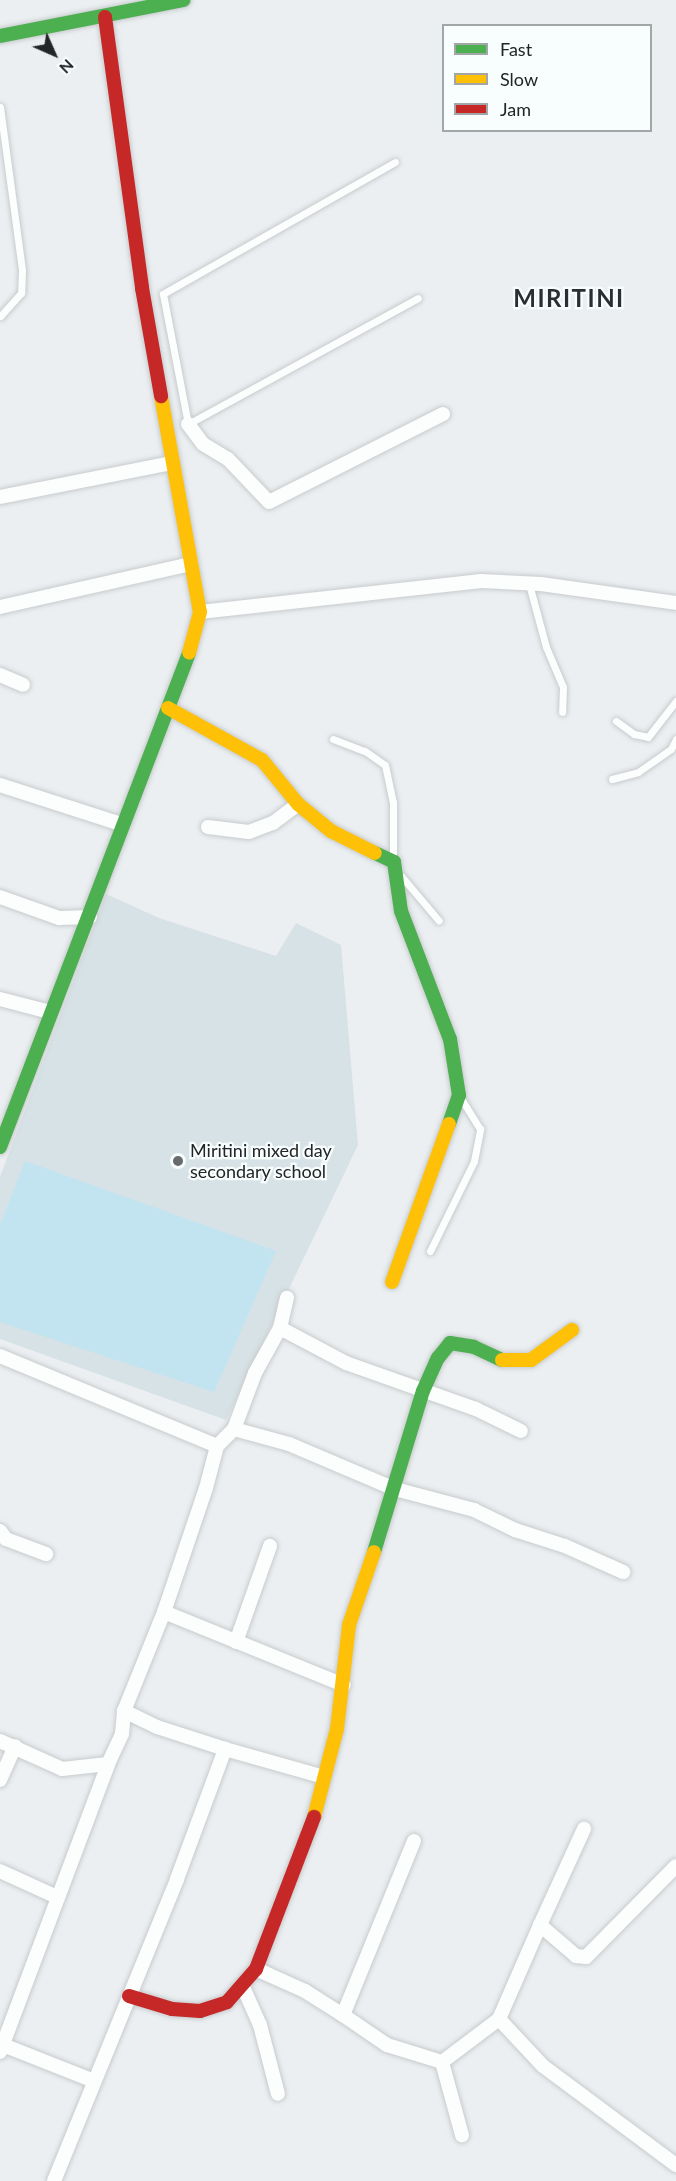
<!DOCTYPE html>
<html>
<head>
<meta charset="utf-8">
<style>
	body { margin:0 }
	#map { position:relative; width:676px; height:2181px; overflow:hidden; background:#ebeff1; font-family:Lato,sans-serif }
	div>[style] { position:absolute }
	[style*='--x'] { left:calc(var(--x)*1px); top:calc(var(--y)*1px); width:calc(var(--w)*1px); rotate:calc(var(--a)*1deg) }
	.built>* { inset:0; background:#d7e2e6 }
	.green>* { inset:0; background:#c2e3f0 }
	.roads { filter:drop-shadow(0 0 2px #c8cbcd) drop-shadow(0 0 2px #c8cbcd) }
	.lane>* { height:7px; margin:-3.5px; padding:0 3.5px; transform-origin:3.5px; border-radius:3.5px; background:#fcfdfd }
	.street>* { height:14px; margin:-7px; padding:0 7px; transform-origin:7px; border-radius:7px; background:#fcfdfd }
	.fast>* { height:14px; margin:-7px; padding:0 7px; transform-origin:7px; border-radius:7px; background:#4caf50 }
	.slow>* { height:14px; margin:-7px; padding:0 7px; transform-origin:7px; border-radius:7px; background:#ffc107 }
	.jam>* { height:14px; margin:-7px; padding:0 7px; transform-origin:7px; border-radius:7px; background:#c62828 }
	.dots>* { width:16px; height:16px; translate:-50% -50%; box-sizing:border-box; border:3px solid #f8fdfe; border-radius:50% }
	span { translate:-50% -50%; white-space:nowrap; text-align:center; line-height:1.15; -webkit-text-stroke:4.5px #f8fdfe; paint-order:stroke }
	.poi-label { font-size:18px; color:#222425 }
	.left { translate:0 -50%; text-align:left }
	.district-label { font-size:24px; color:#2a3032; font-weight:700; letter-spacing:1.5px }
	.legend { position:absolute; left:442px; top:24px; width:210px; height:108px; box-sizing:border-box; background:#f8fdfe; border:2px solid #a2a6a7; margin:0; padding:8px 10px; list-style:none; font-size:18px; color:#222425 }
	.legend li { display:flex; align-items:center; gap:12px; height:30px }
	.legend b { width:30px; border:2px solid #a2a6a7 }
	.north { position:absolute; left:24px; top:24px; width:60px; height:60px; -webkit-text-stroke:4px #f8fdfe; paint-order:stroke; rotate:135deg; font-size:16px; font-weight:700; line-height:24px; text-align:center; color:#222425 }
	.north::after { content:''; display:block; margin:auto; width:21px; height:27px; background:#222425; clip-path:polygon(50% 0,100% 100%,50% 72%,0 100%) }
</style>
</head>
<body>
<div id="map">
	<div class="built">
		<i style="clip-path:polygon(106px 894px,159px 918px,276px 956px,296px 923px,341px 945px,358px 1145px,226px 1420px,0 1339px,0 1177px)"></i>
	</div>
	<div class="green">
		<i style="clip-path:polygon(25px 1161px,276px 1251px,214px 1392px,0 1322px,0 1225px)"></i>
	</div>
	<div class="roads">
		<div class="lane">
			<i style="--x:0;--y:107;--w:164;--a:82.3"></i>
			<i style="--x:22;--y:270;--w:23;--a:92"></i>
			<i style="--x:21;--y:293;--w:31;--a:132"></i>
			<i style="--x:395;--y:162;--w:267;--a:150.4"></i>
			<i style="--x:163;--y:294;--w:132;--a:79.1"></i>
			<i style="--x:188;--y:424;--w:262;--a:-28.7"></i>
			<i style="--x:529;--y:584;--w:65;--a:74.9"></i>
			<i style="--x:546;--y:647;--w:43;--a:67"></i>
			<i style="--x:563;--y:687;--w:25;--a:92"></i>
			<i style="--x:616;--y:721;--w:22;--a:36"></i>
			<i style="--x:634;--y:734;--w:14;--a:12"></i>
			<i style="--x:648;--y:737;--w:46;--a:-52.1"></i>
			<i style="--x:333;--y:739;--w:34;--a:21"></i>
			<i style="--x:365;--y:751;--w:24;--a:35"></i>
			<i style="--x:385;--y:765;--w:38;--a:78"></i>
			<i style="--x:393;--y:802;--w:57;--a:90"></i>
			<i style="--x:612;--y:779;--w:27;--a:-15"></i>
			<i style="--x:638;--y:772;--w:40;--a:-34.9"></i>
			<i style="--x:671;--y:749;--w:11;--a:-63"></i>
			<i style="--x:402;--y:877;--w:57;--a:49.9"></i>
			<i style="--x:430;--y:1251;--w:100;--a:-63.9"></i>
			<i style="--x:474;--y:1161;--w:33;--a:-79"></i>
			<i style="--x:480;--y:1129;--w:36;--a:-122"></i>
		</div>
		<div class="street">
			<i style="--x:188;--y:424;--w:25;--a:53"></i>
			<i style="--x:203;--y:444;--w:29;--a:31"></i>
			<i style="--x:228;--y:459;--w:59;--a:46.4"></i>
			<i style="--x:269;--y:502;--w:195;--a:-26.8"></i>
			<i style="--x:0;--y:497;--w:175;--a:-11.2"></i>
			<i style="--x:0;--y:607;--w:196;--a:-12.7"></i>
			<i style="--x:200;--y:612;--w:283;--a:-6.3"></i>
			<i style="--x:481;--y:581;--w:60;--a:2.9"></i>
			<i style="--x:541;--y:584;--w:136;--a:8"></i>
			<i style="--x:0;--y:675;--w:25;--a:23"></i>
			<i style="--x:0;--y:785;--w:127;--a:17.9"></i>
			<i style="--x:208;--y:827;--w:41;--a:7"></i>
			<i style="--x:249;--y:832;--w:26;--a:-21"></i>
			<i style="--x:273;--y:823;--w:31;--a:-37"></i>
			<i style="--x:0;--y:897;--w:63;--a:19.6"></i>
			<i style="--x:59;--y:918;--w:31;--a:-2"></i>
			<i style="--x:0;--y:999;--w:52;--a:14.6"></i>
			<i style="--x:280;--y:1328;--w:75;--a:27.9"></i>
			<i style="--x:346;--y:1363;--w:138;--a:19.5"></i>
			<i style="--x:476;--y:1409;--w:50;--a:26.1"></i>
			<i style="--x:0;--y:1356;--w:235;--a:22.5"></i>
			<i style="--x:234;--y:1429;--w:57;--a:15.3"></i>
			<i style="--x:289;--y:1444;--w:115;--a:23"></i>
			<i style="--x:395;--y:1489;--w:82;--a:14.9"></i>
			<i style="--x:474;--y:1510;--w:46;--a:26"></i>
			<i style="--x:515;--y:1530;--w:52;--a:17.7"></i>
			<i style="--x:565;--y:1546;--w:64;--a:24.1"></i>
			<i style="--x:0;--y:1531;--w:10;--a:53"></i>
			<i style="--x:6;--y:1539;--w:43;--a:20.6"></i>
			<i style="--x:164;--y:1612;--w:194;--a:22.1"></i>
			<i style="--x:236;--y:1642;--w:102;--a:-70.5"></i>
			<i style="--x:0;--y:1741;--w:68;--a:24.3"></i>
			<i style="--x:62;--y:1769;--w:46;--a:-6.2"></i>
			<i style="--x:108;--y:1764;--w:33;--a:-65"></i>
			<i style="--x:122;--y:1734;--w:23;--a:-85"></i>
			<i style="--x:124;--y:1711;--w:107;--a:-68"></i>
			<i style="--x:164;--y:1612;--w:131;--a:-71.3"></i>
			<i style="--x:206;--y:1488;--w:43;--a:-75.3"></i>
			<i style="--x:217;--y:1446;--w:24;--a:-45"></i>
			<i style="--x:234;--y:1429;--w:60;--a:-69.4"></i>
			<i style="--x:255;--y:1373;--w:51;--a:-60.9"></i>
			<i style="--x:280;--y:1328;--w:31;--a:-77"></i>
			<i style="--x:225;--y:1749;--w:103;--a:15.8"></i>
			<i style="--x:0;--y:1780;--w:37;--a:-66"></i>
			<i style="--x:0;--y:1871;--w:63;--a:24.5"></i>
			<i style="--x:540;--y:1925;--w:106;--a:-65.4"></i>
			<i style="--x:256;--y:1969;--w:54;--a:24.2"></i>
			<i style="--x:305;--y:1991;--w:45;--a:32.3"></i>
			<i style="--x:343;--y:2015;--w:188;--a:-67.8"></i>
			<i style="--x:243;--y:1987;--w:42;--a:65.9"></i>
			<i style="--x:260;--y:2025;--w:71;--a:75.4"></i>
			<i style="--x:343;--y:2015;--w:53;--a:34.3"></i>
			<i style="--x:387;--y:2045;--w:58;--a:17.2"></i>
			<i style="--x:442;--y:2062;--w:71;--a:-37"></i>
			<i style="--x:499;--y:2019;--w:64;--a:46.9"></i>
			<i style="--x:543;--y:2066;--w:166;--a:36.7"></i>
			<i style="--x:499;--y:2019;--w:103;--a:-66.4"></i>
			<i style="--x:540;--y:1925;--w:48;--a:40.7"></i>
			<i style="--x:576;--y:1956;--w:10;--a:6"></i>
			<i style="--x:586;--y:1957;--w:128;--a:-45.3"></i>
			<i style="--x:3;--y:2045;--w:98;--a:21.6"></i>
			<i style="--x:0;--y:2052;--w:308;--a:-69.4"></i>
			<i style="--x:442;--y:2062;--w:76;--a:74.7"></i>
			<i style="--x:54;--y:2181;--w:326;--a:-67.8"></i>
			<i style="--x:177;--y:1879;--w:139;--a:-69.7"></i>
			<i style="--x:225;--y:1749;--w:71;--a:-162.1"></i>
			<i style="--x:157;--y:1727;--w:37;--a:-154"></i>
		</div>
		<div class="fast">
			<i style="--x:0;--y:36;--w:187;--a:-11.1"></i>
			<i style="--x:375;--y:853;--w:21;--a:25"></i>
			<i style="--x:394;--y:862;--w:49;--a:81.9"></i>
			<i style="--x:401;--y:911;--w:137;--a:69.1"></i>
			<i style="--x:450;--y:1039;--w:57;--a:80.9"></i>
			<i style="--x:459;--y:1095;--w:31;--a:109"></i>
			<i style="--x:0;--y:1147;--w:529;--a:-69.06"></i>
			<i style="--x:374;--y:1552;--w:168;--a:-73.1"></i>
			<i style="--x:423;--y:1391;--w:36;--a:-66"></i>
			<i style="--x:438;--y:1358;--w:19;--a:-51"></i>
			<i style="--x:450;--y:1343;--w:24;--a:9"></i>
			<i style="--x:474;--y:1347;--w:31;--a:25"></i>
		</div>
		<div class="slow">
			<i style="--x:161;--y:396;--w:219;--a:79.8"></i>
			<i style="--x:200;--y:612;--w:42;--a:105"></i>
			<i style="--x:168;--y:708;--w:107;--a:29"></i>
			<i style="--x:262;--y:760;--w:57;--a:50.7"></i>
			<i style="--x:298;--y:804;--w:43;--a:39.3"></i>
			<i style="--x:331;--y:831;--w:49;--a:26.6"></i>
			<i style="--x:392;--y:1282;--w:168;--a:-70.2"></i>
			<i style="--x:502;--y:1360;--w:29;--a:0"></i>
			<i style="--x:531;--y:1360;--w:51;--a:-36.2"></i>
			<i style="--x:314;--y:1817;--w:91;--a:-75.4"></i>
			<i style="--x:337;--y:1729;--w:105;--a:-83.4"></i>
			<i style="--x:349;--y:1625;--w:77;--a:-71.1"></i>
		</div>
		<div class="jam">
			<i style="--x:105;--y:17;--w:274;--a:82.2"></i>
			<i style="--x:142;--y:288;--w:110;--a:80"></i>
			<i style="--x:129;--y:1996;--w:45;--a:16.8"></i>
			<i style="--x:172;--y:2009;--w:28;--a:4"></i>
			<i style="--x:200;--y:2011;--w:28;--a:-18"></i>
			<i style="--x:227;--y:2002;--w:44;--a:-48.7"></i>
			<i style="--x:256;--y:1969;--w:163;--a:-69.1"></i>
		</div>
	</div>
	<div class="dots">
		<i style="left:178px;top:1161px;background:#686b6c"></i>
	</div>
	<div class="poi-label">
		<span class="left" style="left:190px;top:1161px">Miritini mixed day<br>secondary school</span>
	</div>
	<div class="district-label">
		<span style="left:569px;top:298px">MIRITINI</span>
	</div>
	<ul class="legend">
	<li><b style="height:8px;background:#4caf50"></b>Fast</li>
	<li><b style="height:8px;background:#ffc107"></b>Slow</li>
	<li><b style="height:8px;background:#c62828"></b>Jam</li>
	</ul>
	<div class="north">N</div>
</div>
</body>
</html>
